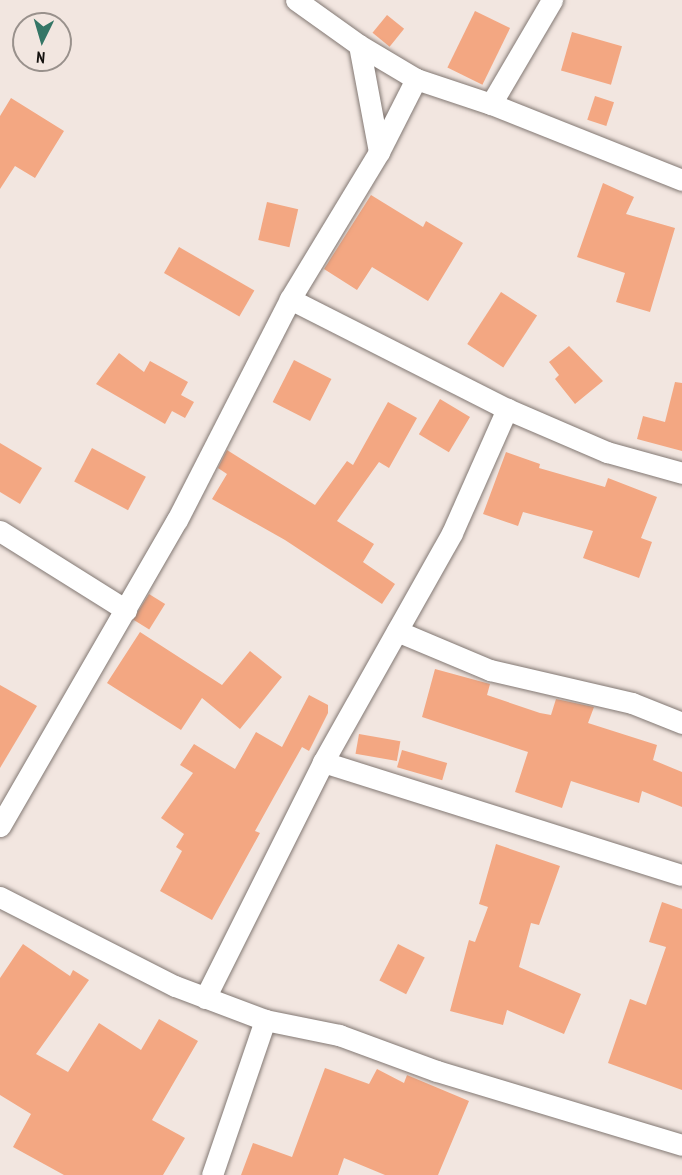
<!DOCTYPE html>
<html>
<head>
<meta charset="utf-8">
<style>
	body { margin:0 }
	#map { position:relative; width:682px; height:1175px; overflow:hidden; background:#f2e6e0; font-family:"PT Sans Narrow",sans-serif }
	div>[style] { position:absolute }
	[style*='--x'] { left:calc(var(--x)*1px); top:calc(var(--y)*1px); width:calc(var(--w)*1px); rotate:calc(var(--a)*1deg) }
	.building>* { inset:0; background:#f3a782; transform-origin:0 0 }
	.roads { filter:drop-shadow(0 0 2px #827873) drop-shadow(0 0 2px #827873) }
	.street>* { height:21px; margin:-10.5px; padding:0 10.5px; transform-origin:10.5px; border-radius:10.5px; background:#fff }
	span { translate:-50% -50%; white-space:nowrap; text-align:center; line-height:1.15; -webkit-text-stroke:4.5px #f2e6e0; paint-order:stroke }
	.north { position:absolute; left:12px; top:12px; width:60px; height:60px; box-sizing:border-box; background:#f2e6e0; border:2px solid #99918c; border-radius:50%; rotate:185deg; font-size:16px; font-weight:700; line-height:24px; text-align:center; color:#14110f }
	.north::after { content:''; display:block; margin:auto; width:21px; height:27px; background:#357666; clip-path:polygon(50% 0,100% 100%,50% 72%,0 100%) }
</style>
</head>
<body>
<div id="map">
	<div class="building">
		<i style="left:475px;top:11px;width:39px;height:63px;rotate:26deg"></i>
		<i style="left:387px;top:15px;width:22px;height:23px;rotate:39deg"></i>
		<i style="left:572px;top:32px;width:52px;height:40px;rotate:16deg"></i>
		<i style="left:595px;top:96px;width:20px;height:25px;rotate:18deg"></i>
		<i style="clip-path:polygon(11px 98px,64px 131px,35px 178px,15px 166px,0 189px,0 116px)"></i>
		<i style="clip-path:polygon(603px 183px,634px 197px,626px 214px,675px 228px,650px 312px,616px 302px,625px 273px,577px 257px)"></i>
		<i style="clip-path:polygon(371px 195px,423px 227px,426px 221px,463px 243px,428px 301px,372px 267px,357px 290px,324px 269px)"></i>
		<i style="left:267px;top:202px;width:32px;height:39px;rotate:13deg"></i>
		<i style="left:179px;top:247px;width:87px;height:30px;rotate:30deg"></i>
		<i style="left:501px;top:292px;width:43px;height:62px;rotate:33deg"></i>
		<i style="clip-path:polygon(569px 346px,603px 381px,575px 404px,555px 379px,559px 375px,549px 362px)"></i>
		<i style="clip-path:polygon(119px 353px,144px 372px,150px 361px,188px 382px,181px 395px,194px 402px,185px 418px,172px 411px,165px 424px,96px 384px)"></i>
		<i style="left:294px;top:360px;width:42px;height:47px;rotate:27deg"></i>
		<i style="clip-path:polygon(675px 382px,682px 383px,682px 451px,637px 439px,643px 416px,665px 422px)"></i>
		<i style="left:440px;top:399px;width:35px;height:41px;rotate:31deg"></i>
		<i style="clip-path:polygon(388px 402px,417px 418px,389px 468px,379px 462px,337px 521px,374px 544px,363px 562px,395px 584px,382px 604px,285px 540px,212px 499px,227px 474px,218px 468px,227px 450px,315px 505px,347px 461px,353px 465px)"></i>
		<i style="clip-path:polygon(0 443px,42px 468px,20px 504px,0 492px)"></i>
		<i style="left:92px;top:448px;width:61px;height:38px;rotate:28deg"></i>
		<i style="clip-path:polygon(506px 452px,540px 464px,539px 468px,605px 487px,608px 478px,657px 497px,641px 538px,652px 542px,639px 578px,583px 558px,593px 531px,523px 512px,518px 526px,483px 514px)"></i>
		<i style="left:149px;top:594px;width:19px;height:30px;rotate:32deg"></i>
		<i style="clip-path:polygon(140px 632px,222px 685px,250px 651px,282px 677px,240px 729px,202px 698px,181px 730px,107px 683px)"></i>
		<i style="clip-path:polygon(435px 669px,490px 684px,487px 695px,540px 713px,551px 715px,556px 699px,594px 707px,588px 723px,657px 745px,653px 760px,682px 772px,682px 807px,642px 791px,639px 803px,571px 781px,562px 808px,515px 792px,528px 752px,422px 717px)"></i>
		<i style="clip-path:polygon(0 685px,37px 706px,0 768px)"></i>
		<i style="clip-path:polygon(309px 695px,328px 705px,328px 713px,309px 751px,302px 747px,275px 795px,255px 831px,260px 833px,212px 920px,160px 891px,182px 851px,176px 847px,184px 834px,161px 818px,193px 773px,180px 765px,194px 744px,235px 769px,256px 732px,282px 747px)"></i>
		<i style="left:359px;top:734px;width:42px;height:20px;rotate:10deg"></i>
		<i style="left:402px;top:750px;width:47px;height:18px;rotate:16deg"></i>
		<i style="clip-path:polygon(496px 844px,560px 866px,539px 925px,531px 923px,519px 967px,581px 994px,564px 1034px,507px 1010px,503px 1025px,450px 1011px,469px 940px,475px 942px,488px 907px,479px 904px)"></i>
		<i style="clip-path:polygon(662px 902px,682px 909px,682px 1090px,608px 1063px,630px 999px,646px 1005px,666px 947px,649px 942px)"></i>
		<i style="clip-path:polygon(23px 944px,70px 976px,73px 970px,89px 980px,36px 1054px,68px 1072px,99px 1023px,141px 1050px,159px 1019px,198px 1041px,152px 1120px,185px 1138px,163px 1175px,64px 1175px,13px 1147px,31px 1114px,0 1095px,0 978px)"></i>
		<i style="left:398px;top:944px;width:30px;height:41px;rotate:27deg"></i>
		<i style="clip-path:polygon(325px 1068px,369px 1084px,377px 1069px,404px 1083px,407px 1075px,469px 1101px,438px 1175px,385px 1175px,344px 1158px,338px 1175px,241px 1175px,253px 1143px,292px 1157px)"></i>
	</div>
	<div class="roads">
		<div class="street">
			<i style="--x:296;--y:0;--w:77;--a:35.5"></i>
			<i style="--x:359;--y:45;--w:66;--a:30.8"></i>
			<i style="--x:416;--y:79;--w:79;--a:18.4"></i>
			<i style="--x:491;--y:104;--w:206;--a:21.7"></i>
			<i style="--x:359;--y:45;--w:109;--a:79.4"></i>
			<i style="--x:491;--y:104;--w:121;--a:-59.6"></i>
			<i style="--x:290;--y:299;--w:243;--a:26.9"></i>
			<i style="--x:507;--y:409;--w:109;--a:23.3"></i>
			<i style="--x:607;--y:452;--w:78;--a:15.6"></i>
			<i style="--x:0;--y:531;--w:149;--a:32.1"></i>
			<i style="--x:397;--y:631;--w:101;--a:22.8"></i>
			<i style="--x:490;--y:670;--w:146;--a:13.1"></i>
			<i style="--x:632;--y:703;--w:54;--a:21.8"></i>
			<i style="--x:323;--y:762;--w:376;--a:17.5"></i>
			<i style="--x:0;--y:826;--w:354;--a:-60"></i>
			<i style="--x:177;--y:520;--w:248;--a:-62.9"></i>
			<i style="--x:290;--y:299;--w:172;--a:-58.8"></i>
			<i style="--x:379;--y:152;--w:82;--a:-63.1"></i>
			<i style="--x:0;--y:897;--w:196;--a:27"></i>
			<i style="--x:175;--y:986;--w:96;--a:20.7"></i>
			<i style="--x:265;--y:1020;--w:76;--a:11.5"></i>
			<i style="--x:339;--y:1035;--w:104;--a:20.2"></i>
			<i style="--x:437;--y:1071;--w:256;--a:16.8"></i>
			<i style="--x:205;--y:998;--w:264;--a:-63.4"></i>
			<i style="--x:323;--y:762;--w:263;--a:-60.6"></i>
			<i style="--x:452;--y:533;--w:136;--a:-66.1"></i>
			<i style="--x:212;--y:1175;--w:164;--a:-71.1"></i>
		</div>
	</div>
	<div class="north">N</div>
</div>
</body>
</html>
